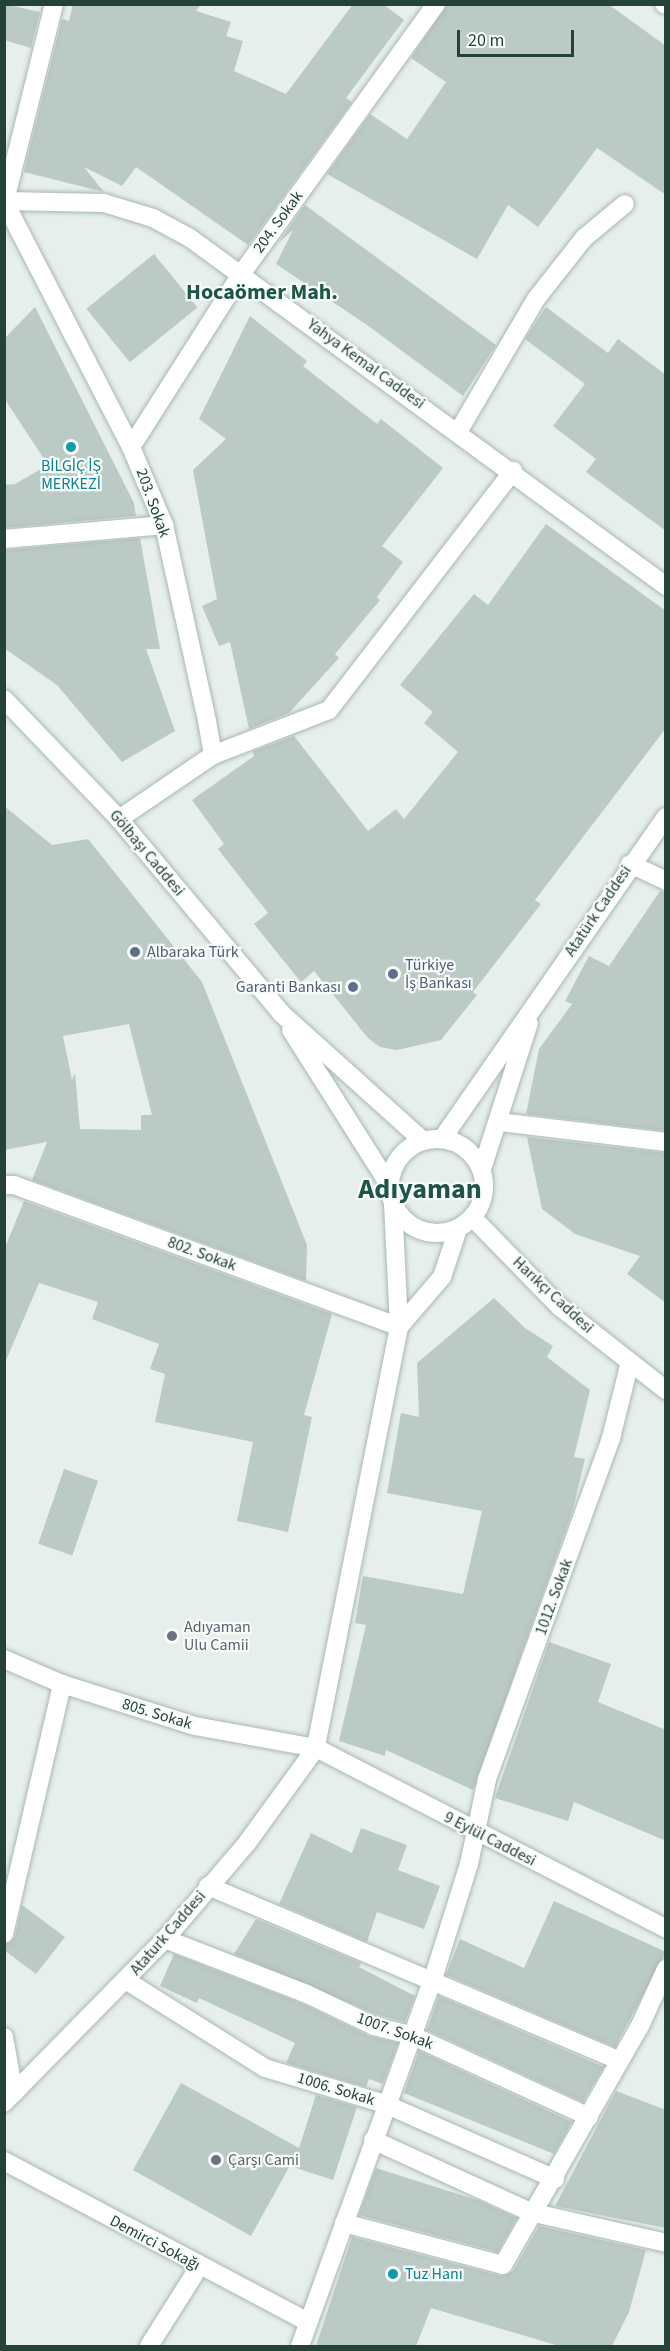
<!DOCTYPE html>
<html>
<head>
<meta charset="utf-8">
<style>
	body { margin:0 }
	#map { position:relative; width:670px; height:2351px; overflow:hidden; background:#e6efeb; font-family:"Source Sans 3",sans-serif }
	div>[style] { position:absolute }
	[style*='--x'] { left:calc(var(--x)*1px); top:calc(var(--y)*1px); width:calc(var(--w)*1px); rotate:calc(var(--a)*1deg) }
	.building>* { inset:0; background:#bbcac4; transform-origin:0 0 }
	.roads { filter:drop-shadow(0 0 2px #a8b8b2) drop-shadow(0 0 2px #a8b8b2) }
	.street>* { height:18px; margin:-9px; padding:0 9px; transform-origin:9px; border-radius:9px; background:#fff }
	.secondary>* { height:18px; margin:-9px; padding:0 9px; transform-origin:9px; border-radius:9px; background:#fff }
	.secondary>.ring { margin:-9px; padding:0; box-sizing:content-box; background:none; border:18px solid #fff; border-radius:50% }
	.dots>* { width:16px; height:16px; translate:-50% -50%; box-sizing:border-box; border:3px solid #f7fbf9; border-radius:50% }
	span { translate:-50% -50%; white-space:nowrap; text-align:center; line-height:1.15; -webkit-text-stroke:4.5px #f7fbf9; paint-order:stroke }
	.street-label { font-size:16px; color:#24423a }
	.culture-label { font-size:16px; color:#0d838f }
	.left { translate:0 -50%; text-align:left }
	.service-label { font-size:16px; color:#4e5e75 }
	.right { translate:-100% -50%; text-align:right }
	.worship-label { font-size:16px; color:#5b616d }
	.district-label { font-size:22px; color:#1f5548; font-weight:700 }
	.town-label { font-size:28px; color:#1f5548; font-weight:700 }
	.frame { position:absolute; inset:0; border:6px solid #24423a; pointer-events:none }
	.scale { position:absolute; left:457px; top:30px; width:117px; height:27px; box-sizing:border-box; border:3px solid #24423a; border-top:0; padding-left:8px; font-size:18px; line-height:21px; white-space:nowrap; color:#24423a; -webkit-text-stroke:4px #f7fbf9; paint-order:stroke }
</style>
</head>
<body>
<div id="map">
	<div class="building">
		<i style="clip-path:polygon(4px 4px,40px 12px,31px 48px,4px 40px)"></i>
		<i style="clip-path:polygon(73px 4px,201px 4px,196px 11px,231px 22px,226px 36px,243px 41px,234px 71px,286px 94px,353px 4px,383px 4px,404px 20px,346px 98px,352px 102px,248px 245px,136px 167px,122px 186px,84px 167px,104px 192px,24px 172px,62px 19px,69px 21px)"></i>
		<i style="clip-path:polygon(447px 4px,608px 4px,666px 46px,666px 195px,597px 148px,538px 227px,508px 205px,477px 259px,327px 174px,370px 114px,407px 139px,446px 82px,411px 58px)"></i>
		<i style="clip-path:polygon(305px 205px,496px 345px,463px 396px,367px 325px,276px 264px,293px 230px,279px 242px)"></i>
		<i style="left:154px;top:254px;width:69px;height:87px;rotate:51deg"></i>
		<i style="clip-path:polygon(35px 307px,134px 503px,136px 516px,4px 528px,4px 485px,15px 484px,48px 465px,4px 398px,4px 339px)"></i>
		<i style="clip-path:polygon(546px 307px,608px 353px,618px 339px,666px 375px,666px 531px,586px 472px,596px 459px,553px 426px,585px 384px,525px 339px)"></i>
		<i style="clip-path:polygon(250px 316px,307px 361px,303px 366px,345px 399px,377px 424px,381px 419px,443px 468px,382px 546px,403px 562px,377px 597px,380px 600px,335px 654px,339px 658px,289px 713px,249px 729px,230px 642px,219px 646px,202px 606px,217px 599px,193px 470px,226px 439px,199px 419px)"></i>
		<i style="clip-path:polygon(546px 524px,666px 611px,666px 728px,535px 900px,541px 904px,473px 992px,477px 995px,441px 1040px,397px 1050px,380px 1047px,368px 1038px,314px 971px,301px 982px,254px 924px,268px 913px,218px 849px,224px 844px,192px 800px,254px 756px,253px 751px,294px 736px,368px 831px,396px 809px,404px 819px,458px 752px,424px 723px,433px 712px,400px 685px,474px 594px,488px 605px)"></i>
		<i style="clip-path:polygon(140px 538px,160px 649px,146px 649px,175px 731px,122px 762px,57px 685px,4px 648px,4px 550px)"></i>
		<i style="clip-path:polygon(evenodd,4px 806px,52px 845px,88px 839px,202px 982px,307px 1245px,306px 1281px,32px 1180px,47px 1142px,4px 1150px,4px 806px,129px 1024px,152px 1115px,141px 1115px,141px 1130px,80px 1129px,75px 1073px,72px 1080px,63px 1036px,129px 1024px)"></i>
		<i style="clip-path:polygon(660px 891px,666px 892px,666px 1131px,526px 1114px,539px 1049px,572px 1004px,565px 1001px,589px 956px,609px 966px)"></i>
		<i style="clip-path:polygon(527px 1137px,666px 1153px,666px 1303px,627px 1274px,640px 1256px,575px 1234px,542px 1209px)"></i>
		<i style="clip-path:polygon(24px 1201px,332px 1314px,304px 1415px,312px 1417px,288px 1532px,237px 1521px,253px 1442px,155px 1422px,165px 1374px,150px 1369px,159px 1344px,92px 1319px,98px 1302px,39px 1283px,4px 1365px,4px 1250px)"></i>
		<i style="clip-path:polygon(494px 1298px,525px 1328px,553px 1346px,547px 1357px,590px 1390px,574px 1457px,585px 1459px,573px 1509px,473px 1790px,386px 1750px,385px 1756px,339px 1741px,366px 1625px,355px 1623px,363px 1576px,463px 1594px,482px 1511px,387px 1493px,401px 1413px,419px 1417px,417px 1363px)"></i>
		<i style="left:64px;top:1469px;width:36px;height:79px;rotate:19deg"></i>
		<i style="clip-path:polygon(549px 1642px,611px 1664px,598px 1702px,666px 1730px,666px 1841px,574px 1802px,568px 1821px,495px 1798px)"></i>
		<i style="clip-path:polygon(361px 1828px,407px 1845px,398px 1870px,440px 1886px,424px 1929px,377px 1912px,367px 1942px,279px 1904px,311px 1833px,352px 1853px)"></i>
		<i style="clip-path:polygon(554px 1901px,666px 1952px,615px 2047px,446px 1975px,460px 1939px,524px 1968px)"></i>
		<i style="clip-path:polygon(22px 1905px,65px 1937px,36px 1974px,4px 1950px,4px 1945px,15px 1937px)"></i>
		<i style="clip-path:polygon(256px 1919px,361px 1963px,359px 1967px,415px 1996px,405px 2022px,378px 2015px,234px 1954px)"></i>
		<i style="clip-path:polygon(174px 1954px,303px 2004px,369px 2036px,398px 2043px,383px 2084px,369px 2079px,366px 2087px,286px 2063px,295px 2043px,199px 1998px,197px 2003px,160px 1986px)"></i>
		<i style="clip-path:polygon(439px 1996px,604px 2067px,583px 2102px,427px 2030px)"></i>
		<i style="clip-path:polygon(419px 2051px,572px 2122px,554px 2154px,404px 2093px)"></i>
		<i style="clip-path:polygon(181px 2083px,299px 2148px,316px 2095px,357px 2107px,333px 2180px,293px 2167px,297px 2153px,251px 2236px,133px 2170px)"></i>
		<i style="clip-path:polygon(616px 2091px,666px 2110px,666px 2228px,555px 2206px)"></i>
		<i style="clip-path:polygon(376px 2168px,480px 2201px,517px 2218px,498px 2252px,359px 2215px)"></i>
		<i style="clip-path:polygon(539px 2226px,646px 2250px,629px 2312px,612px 2346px,559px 2346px,431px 2308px,416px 2346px,316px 2346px,352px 2237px,501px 2276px,513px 2271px)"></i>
	</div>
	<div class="roads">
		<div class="street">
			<i style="--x:54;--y:4;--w:203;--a:104"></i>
			<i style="--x:5;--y:201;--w:99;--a:1.2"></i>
			<i style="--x:104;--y:203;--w:51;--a:17"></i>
			<i style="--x:153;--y:218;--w:42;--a:28.4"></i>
			<i style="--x:190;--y:238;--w:590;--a:36.17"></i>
			<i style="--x:4;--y:201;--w:277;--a:62.7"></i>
			<i style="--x:131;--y:447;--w:85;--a:67.1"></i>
			<i style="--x:164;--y:525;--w:201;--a:77.6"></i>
			<i style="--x:207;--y:721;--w:35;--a:80"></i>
			<i style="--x:213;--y:755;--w:114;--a:145.8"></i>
			<i style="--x:458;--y:432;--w:154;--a:-59.6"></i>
			<i style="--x:536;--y:299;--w:78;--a:-51.8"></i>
			<i style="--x:584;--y:238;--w:53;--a:-39.7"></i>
			<i style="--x:131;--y:447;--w:206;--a:-57.5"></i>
			<i style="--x:242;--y:273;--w:332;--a:-54.2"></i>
			<i style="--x:4;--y:539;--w:161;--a:-5"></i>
			<i style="--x:213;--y:755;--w:124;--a:-21.2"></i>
			<i style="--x:329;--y:710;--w:302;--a:-52.4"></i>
			<i style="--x:630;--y:864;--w:40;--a:25"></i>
			<i style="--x:499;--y:1122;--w:168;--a:6.8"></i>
			<i style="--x:4;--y:1185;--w:10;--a:0"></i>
			<i style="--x:14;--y:1185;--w:410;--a:20.2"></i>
			<i style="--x:4;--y:1659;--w:63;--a:23.3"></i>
			<i style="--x:62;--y:1684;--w:139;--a:17.5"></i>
			<i style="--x:195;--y:1726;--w:123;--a:10.3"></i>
			<i style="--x:316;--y:1748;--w:117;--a:126"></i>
			<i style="--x:247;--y:1843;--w:126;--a:130.5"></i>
			<i style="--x:165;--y:1939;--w:230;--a:134.5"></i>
			<i style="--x:208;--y:1886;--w:444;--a:23"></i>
			<i style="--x:4;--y:1934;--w:257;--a:-76.9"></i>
			<i style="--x:165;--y:1939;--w:152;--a:21.2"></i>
			<i style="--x:307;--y:1994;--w:74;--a:25.5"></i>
			<i style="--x:374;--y:2026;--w:38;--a:14"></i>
			<i style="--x:411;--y:2035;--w:196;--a:24.7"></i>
			<i style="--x:127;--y:1981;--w:163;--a:32.2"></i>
			<i style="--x:265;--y:2068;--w:125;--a:16.7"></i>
			<i style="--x:385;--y:2104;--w:186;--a:23.8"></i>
			<i style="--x:4;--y:2037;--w:57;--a:79.9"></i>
			<i style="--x:373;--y:2140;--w:173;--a:24.6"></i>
			<i style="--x:530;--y:2212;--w:139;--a:12.8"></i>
			<i style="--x:4;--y:2161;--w:344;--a:27.9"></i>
			<i style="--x:344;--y:2223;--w:164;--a:14.8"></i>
			<i style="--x:503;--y:2265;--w:275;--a:-60.2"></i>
			<i style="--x:640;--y:2026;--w:63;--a:-65.5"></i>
			<i style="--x:149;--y:2346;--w:93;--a:-57.7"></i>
			<i style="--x:300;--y:2346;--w:387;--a:-70.1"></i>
			<i style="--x:432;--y:1982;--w:124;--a:-72.6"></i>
			<i style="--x:469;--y:1864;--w:87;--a:-78"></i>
			<i style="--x:487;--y:1779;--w:363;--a:-70"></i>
			<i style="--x:611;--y:1438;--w:78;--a:-76"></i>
		</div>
		<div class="secondary">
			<i style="--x:664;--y:4;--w:2;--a:27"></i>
			<i style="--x:4;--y:699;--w:166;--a:46.2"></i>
			<i style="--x:119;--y:819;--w:253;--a:50.1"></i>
			<i style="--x:281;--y:1013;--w:191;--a:42"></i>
			<i style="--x:291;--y:1030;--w:185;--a:57.6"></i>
			<i class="ring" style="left:390px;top:1139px;width:76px;height:76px"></i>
			<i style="--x:442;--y:1139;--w:392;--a:-55.2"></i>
			<i style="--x:482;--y:1169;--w:153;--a:-72.2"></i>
			<i style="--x:393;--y:1203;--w:124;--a:87.2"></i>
			<i style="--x:399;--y:1327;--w:429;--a:101.2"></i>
			<i style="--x:316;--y:1748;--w:394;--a:27.3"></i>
			<i style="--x:473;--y:1218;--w:124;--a:45.7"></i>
			<i style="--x:560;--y:1307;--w:135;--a:38.1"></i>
			<i style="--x:399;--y:1327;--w:66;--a:-49.3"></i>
			<i style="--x:442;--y:1277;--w:51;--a:-71.6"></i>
		</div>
	</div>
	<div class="dots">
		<i style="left:71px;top:447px;background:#0f9aa8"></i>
		<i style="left:135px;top:952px;background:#5c6f8a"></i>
		<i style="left:393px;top:974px;background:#5c6f8a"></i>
		<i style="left:353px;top:987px;background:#5c6f8a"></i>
		<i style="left:172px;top:1636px;background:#6b7280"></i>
		<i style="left:216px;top:2160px;background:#6b7280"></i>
		<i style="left:393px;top:2274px;background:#0f9aa8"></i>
	</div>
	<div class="street-label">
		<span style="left:278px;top:222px;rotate:-54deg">204. Sokak</span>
		<span style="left:366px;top:364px;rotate:36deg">Yahya Kemal Caddesi</span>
		<span style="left:153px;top:503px;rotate:70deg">203. Sokak</span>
		<span style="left:147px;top:853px;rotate:50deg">Gölbaşı Caddesi</span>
		<span style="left:598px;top:911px;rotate:-56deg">Atatürk Caddesi</span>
		<span style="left:202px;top:1254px;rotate:20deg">802. Sokak</span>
		<span style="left:553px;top:1295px;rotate:43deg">Harıkçı Caddesi</span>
		<span style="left:554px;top:1597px;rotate:-70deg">1012. Sokak</span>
		<span style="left:157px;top:1714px;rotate:17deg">805. Sokak</span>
		<span style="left:490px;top:1839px;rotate:27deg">9 Eylül Caddesi</span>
		<span style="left:168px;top:1933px;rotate:-49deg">Ataturk Caddesi</span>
		<span style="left:395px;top:2031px;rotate:20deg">1007. Sokak</span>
		<span style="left:336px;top:2089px;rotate:17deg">1006. Sokak</span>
		<span style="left:155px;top:2243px;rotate:28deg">Demirci Sokağı</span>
	</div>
	<div class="culture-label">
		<span style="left:71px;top:475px">BİLGİÇ İŞ<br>MERKEZİ</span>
		<span class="left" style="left:405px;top:2274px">Tuz Hanı</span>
	</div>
	<div class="service-label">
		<span class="left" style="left:147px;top:952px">Albaraka Türk</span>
		<span class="left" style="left:405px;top:974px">Türkiye<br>İş Bankası</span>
		<span class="right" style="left:341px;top:987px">Garanti Bankası</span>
	</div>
	<div class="worship-label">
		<span class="left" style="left:184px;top:1636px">Adıyaman<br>Ulu Camii</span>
		<span class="left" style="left:228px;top:2160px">Çarşı Cami</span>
	</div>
	<div class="district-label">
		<span style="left:262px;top:293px">Hocaömer Mah.</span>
	</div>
	<div class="town-label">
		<span style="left:420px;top:1189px">Adıyaman</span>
	</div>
	<div class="frame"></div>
	<div class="scale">20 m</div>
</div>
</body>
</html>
